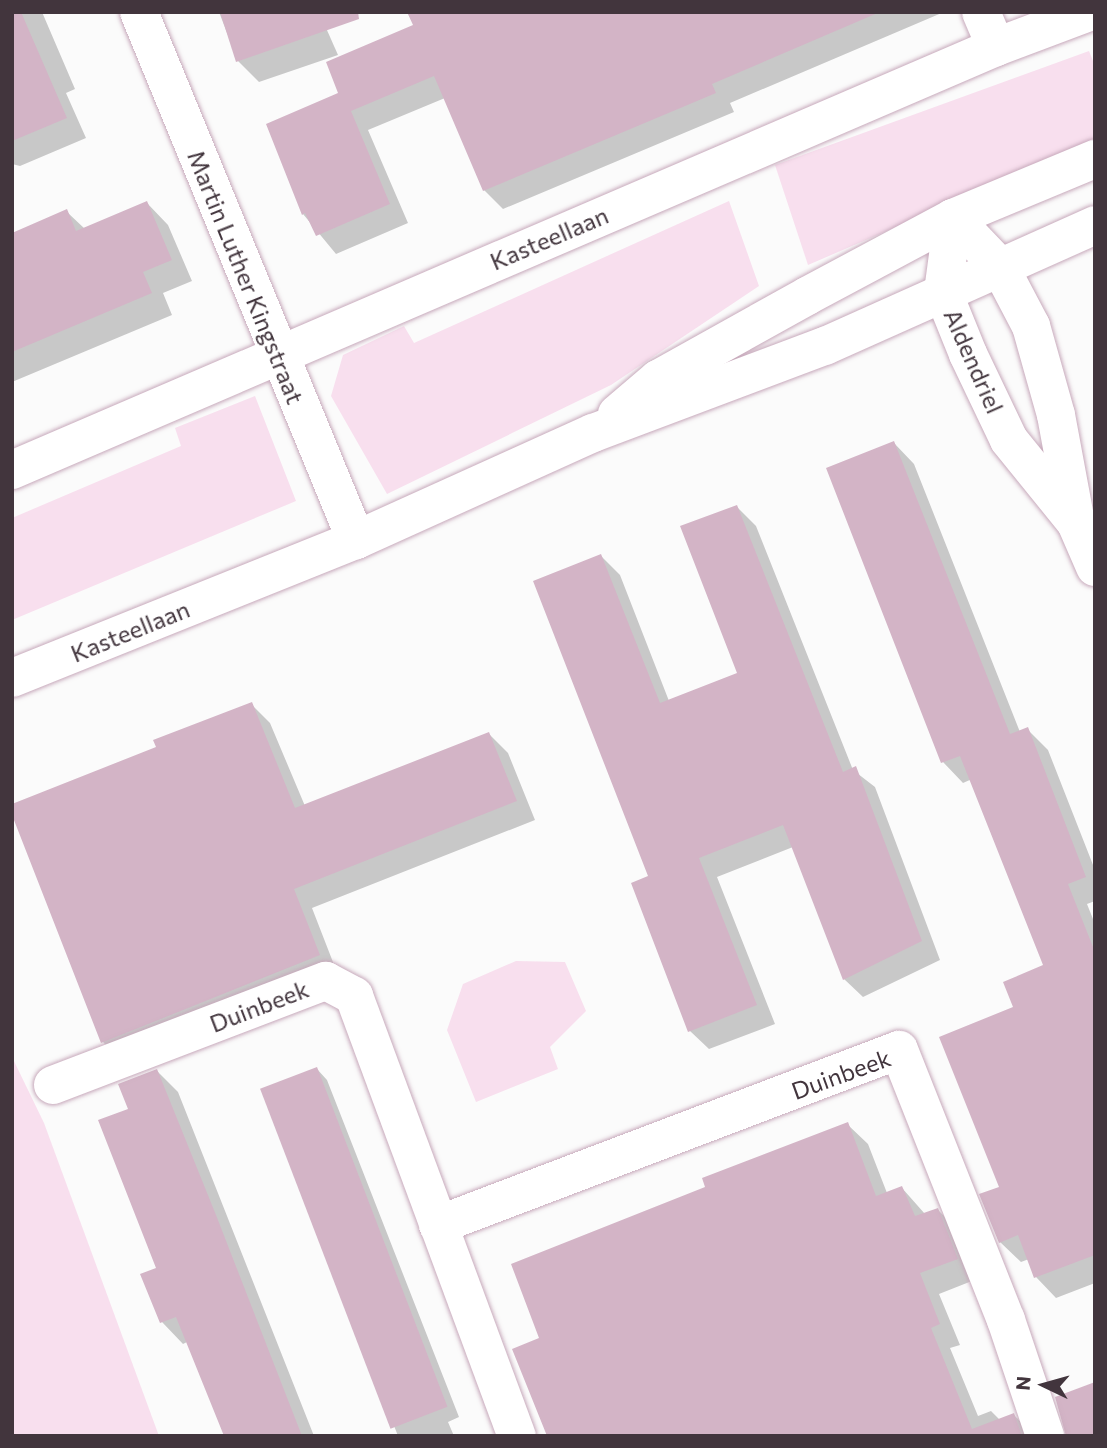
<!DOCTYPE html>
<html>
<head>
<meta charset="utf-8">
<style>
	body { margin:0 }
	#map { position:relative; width:1107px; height:1448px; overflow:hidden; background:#fbfbfb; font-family:Commissioner,sans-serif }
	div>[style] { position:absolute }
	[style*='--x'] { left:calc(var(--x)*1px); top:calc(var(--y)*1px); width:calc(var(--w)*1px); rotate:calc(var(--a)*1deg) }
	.green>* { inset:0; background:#f8dfee }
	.shadow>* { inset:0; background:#0003 }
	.building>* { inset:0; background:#d3b4c6; transform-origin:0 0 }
	.roads { filter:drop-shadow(0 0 2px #c7a9bb) drop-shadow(0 0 2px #c7a9bb) }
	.minor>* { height:38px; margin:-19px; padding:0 19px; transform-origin:19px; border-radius:19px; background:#fff }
	.major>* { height:38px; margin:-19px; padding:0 19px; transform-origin:19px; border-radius:19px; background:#fff }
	span { translate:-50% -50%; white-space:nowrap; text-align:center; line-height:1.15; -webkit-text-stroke:5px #fff; paint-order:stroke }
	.street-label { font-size:24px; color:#42353d }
	.frame { position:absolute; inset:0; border:14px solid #42353d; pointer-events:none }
	.north { position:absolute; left:1009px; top:1350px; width:70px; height:70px; -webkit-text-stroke:5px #fff; paint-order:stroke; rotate:275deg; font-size:19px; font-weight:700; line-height:28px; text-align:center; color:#42353d }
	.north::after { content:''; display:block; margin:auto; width:24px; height:32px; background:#42353d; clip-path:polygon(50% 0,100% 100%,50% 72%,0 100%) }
</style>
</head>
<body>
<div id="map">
	<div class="green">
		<i style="clip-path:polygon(1089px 51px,1095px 66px,1095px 141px,808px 265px,775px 165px)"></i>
		<i style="clip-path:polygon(729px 201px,759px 286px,611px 385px,387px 494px,331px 396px,343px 355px,404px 326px,414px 343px)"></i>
		<i style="clip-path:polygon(255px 396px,296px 501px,12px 620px,12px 518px,181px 446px,175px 428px)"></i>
		<i style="clip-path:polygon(516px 961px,565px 962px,586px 1011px,550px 1047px,558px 1069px,476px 1102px,447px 1030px,463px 984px)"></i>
		<i style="clip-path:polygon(12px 1057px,44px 1123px,159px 1436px,12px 1436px)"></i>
	</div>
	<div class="shadow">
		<i style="clip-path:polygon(12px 12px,42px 12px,75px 89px,66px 93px,86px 138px,20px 166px,12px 164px)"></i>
		<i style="clip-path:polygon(219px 12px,319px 12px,338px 55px,259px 82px,238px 61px)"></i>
		<i style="clip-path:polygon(409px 12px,944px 12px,730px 103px,734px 112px,503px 209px,484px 190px,445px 98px,368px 130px,408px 223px,336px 254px,303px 214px,340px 94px,415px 26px)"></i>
		<i style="clip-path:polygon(147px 203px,168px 225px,192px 281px,163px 293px,172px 315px,12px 382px,12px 235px,67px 212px,85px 229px)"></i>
		<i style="clip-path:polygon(894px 443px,914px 464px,1020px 732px,1027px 729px,1048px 750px,1095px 870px,1095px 901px,1087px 904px,1095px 924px,1095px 1283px,1056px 1298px,1036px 1277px,1029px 1259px,1021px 1262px,1000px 1242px,1015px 1008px,1045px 966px,972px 779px,963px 783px,943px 762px)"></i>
		<i style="clip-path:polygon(737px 507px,756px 526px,853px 770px,875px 787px,940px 960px,863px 997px,844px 979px,793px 847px,717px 877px,775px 1024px,709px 1049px,690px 1031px,650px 877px,601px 556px,620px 575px,669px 701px,739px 674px)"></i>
		<i style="clip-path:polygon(251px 704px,270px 723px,305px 806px,489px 734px,508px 753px,535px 820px,312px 908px,338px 975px,122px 1062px,103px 1042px,158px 748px)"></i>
		<i style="clip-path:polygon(317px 1069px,327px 1080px,459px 1417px,448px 1422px,454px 1436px,398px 1436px,263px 1090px)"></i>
		<i style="clip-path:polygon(157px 1071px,178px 1092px,314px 1436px,225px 1436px,187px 1342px,183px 1344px,162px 1322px,158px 1269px,130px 1110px)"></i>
		<i style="clip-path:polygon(847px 1124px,868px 1144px,887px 1193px,902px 1188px,925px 1214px,938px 1210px,958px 1230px,977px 1279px,939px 1294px,960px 1345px,950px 1348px,978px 1416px,991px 1411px,1000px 1420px,1014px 1415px,1034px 1436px,779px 1436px,542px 1339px,707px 1188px)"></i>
	</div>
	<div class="building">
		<i style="clip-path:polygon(12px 12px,21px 12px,67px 118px,12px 141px)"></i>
		<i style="clip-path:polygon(220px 12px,358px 12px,359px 19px,236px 62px)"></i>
		<i style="clip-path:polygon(407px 12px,880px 12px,712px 84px,716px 93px,483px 191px,434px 76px,351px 111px,390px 204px,316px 236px,305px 213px,302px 215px,266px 124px,338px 93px,326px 62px,413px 25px)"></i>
		<i style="clip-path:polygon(147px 201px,172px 260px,143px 272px,152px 293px,12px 352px,12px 233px,67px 209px,76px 231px)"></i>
		<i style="clip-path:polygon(894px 441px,1010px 734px,1028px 727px,1086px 877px,1068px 884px,1095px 952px,1095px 1255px,1034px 1278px,1018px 1235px,999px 1243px,979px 1194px,999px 1187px,939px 1037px,1013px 1007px,1003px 982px,1043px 965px,960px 756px,941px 763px,826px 468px)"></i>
		<i style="clip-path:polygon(737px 505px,843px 772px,856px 766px,922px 941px,843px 980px,783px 825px,699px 858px,757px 1005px,688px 1032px,631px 883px,648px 876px,533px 581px,601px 554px,660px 703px,737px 673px,680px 526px)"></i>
		<i style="clip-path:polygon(252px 702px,295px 808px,489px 732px,517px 801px,294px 889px,320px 955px,101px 1043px,12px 815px,12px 804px,156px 747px,153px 740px)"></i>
		<i style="left:317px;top:1067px;width:364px;height:61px;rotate:69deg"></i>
		<i style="clip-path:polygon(157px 1069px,216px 1215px,302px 1436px,224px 1436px,176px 1317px,160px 1323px,140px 1274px,156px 1268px,98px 1120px,128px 1109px,118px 1084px)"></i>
		<i style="clip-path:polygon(848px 1122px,876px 1196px,902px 1186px,915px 1216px,938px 1208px,958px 1259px,920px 1273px,940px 1324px,931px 1328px,972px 1429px,1014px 1413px,1022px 1436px,547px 1436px,512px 1349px,539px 1338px,511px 1264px,705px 1187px,702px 1178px)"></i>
		<i style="clip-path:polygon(1095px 1382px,1095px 1436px,1066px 1436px,1055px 1397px)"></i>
	</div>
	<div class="roads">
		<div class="minor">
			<i style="--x:139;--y:12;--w:571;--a:67.66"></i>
			<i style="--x:981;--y:12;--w:38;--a:67"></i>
			<i style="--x:953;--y:218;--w:68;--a:46.2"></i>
			<i style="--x:1000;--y:267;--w:67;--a:62.3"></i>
			<i style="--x:1031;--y:326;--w:92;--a:74.3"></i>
			<i style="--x:1056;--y:415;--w:110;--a:79.5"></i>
			<i style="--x:1076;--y:523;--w:48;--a:66.6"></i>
			<i style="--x:953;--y:218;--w:75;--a:97.7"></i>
			<i style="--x:943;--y:292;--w:67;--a:68"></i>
			<i style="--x:968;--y:354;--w:95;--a:64.5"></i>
			<i style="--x:1009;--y:440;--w:102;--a:51"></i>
			<i style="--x:12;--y:470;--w:1071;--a:-23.26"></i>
			<i style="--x:996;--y:47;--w:99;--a:-20.6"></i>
			<i style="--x:53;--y:1085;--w:292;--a:-20.9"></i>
			<i style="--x:326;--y:981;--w:32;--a:28"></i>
			<i style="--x:354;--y:996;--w:469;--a:69.7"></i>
			<i style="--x:438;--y:1225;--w:493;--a:-20.8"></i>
			<i style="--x:899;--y:1050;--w:290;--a:68.4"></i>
			<i style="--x:1006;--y:1320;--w:122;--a:71.4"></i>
		</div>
		<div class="major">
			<i style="--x:617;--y:414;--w:54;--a:-40.5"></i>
			<i style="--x:658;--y:379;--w:171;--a:-29.1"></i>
			<i style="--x:807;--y:296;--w:166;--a:-28.1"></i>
			<i style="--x:953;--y:218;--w:154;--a:-22.6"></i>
			<i style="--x:12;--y:678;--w:371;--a:-21.9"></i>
			<i style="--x:356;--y:540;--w:260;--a:-24.3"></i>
			<i style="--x:593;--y:433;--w:248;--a:-20.6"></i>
			<i style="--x:825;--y:346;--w:296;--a:-24.1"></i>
		</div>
	</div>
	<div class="street-label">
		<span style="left:549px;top:238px;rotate:-23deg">Kasteellaan</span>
		<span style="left:246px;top:277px;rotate:68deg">Martin Luther Kingstraat</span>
		<span style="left:974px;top:361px;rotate:66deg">Aldendriel</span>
		<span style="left:130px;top:631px;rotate:-22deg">Kasteellaan</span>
		<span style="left:259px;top:1006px;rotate:-21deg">Duinbeek</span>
		<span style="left:841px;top:1074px;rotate:-20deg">Duinbeek</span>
	</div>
	<div class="frame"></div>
	<div class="north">N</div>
</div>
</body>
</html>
